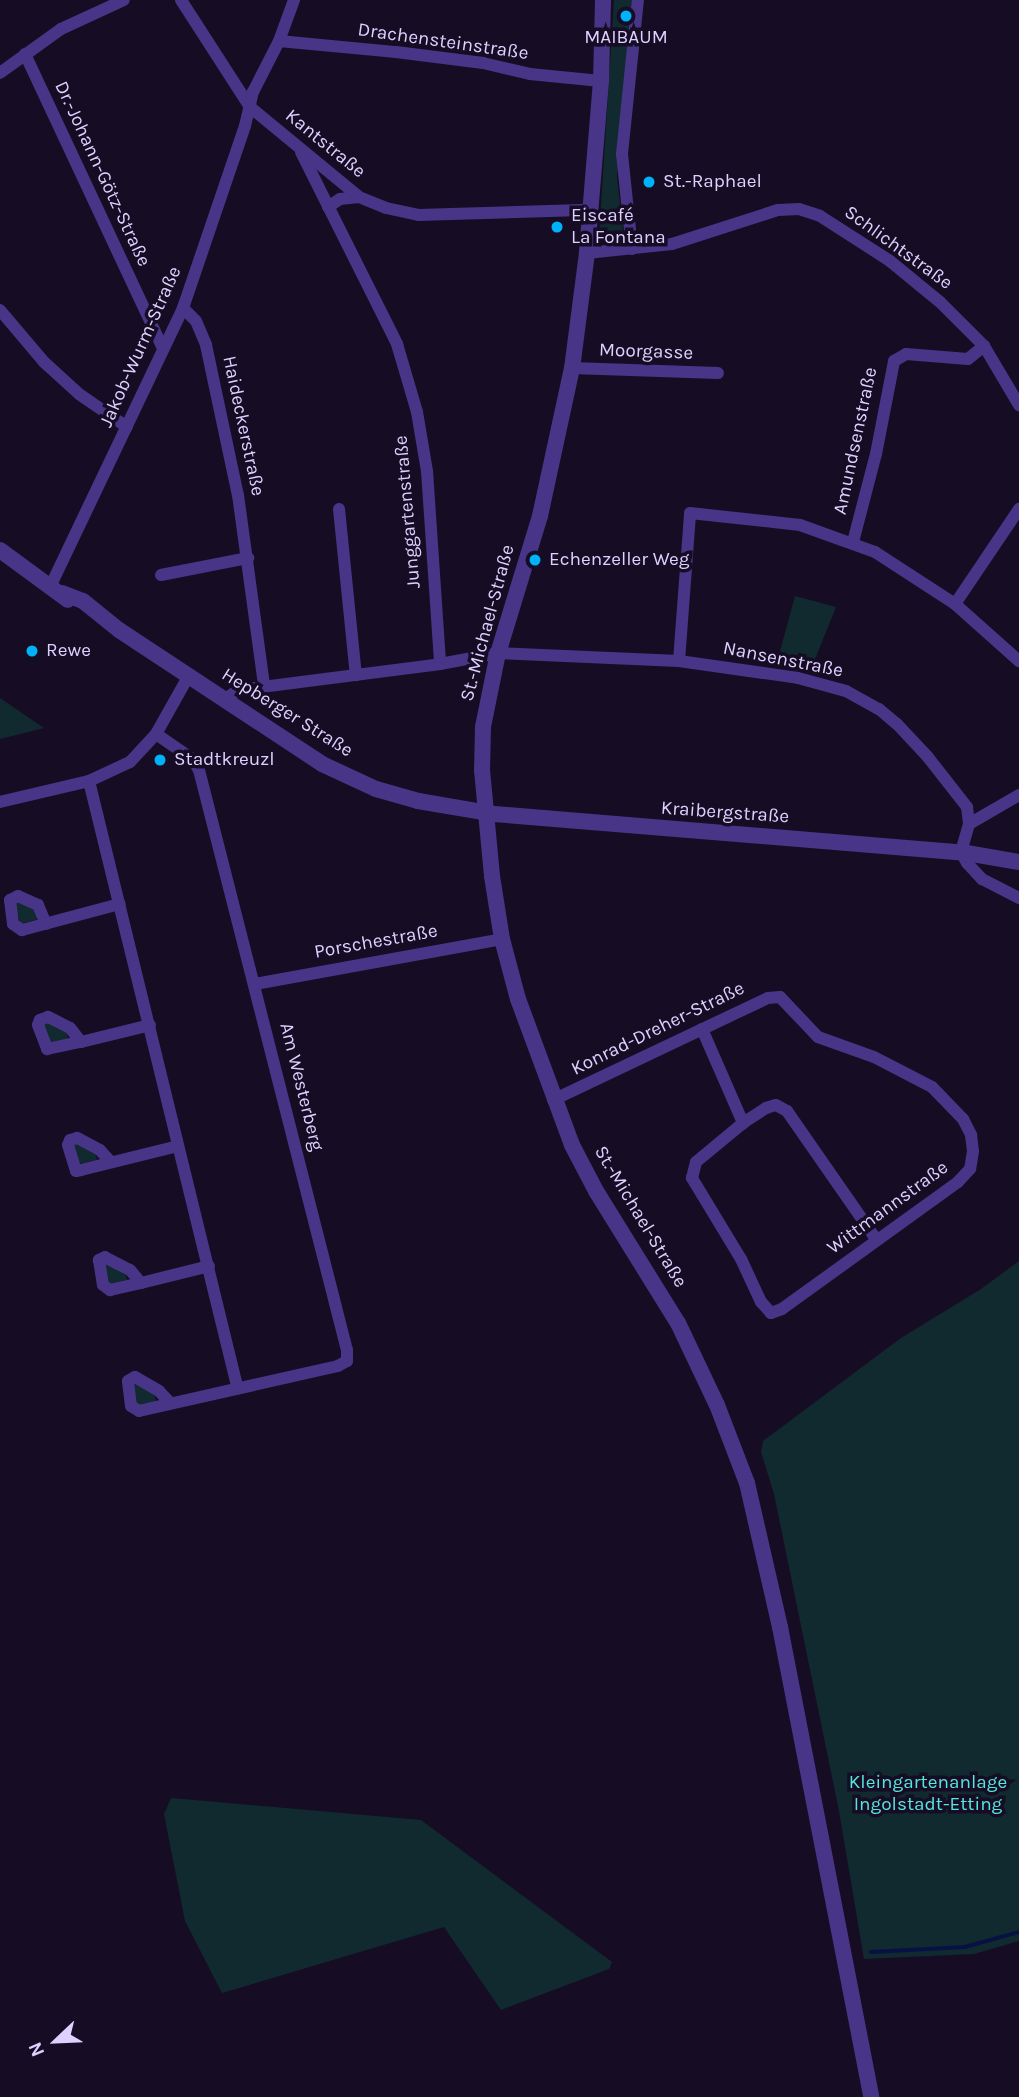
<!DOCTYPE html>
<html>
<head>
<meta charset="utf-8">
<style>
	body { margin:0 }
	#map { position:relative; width:1019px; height:2097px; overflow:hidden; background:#160d25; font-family:Karla,sans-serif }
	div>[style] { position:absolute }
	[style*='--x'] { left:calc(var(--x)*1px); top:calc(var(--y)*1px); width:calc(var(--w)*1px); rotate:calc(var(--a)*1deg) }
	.green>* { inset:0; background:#102a2f }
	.stream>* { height:3.5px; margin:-1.75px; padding:0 1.75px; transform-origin:1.75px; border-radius:1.75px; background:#071144 }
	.minor>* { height:12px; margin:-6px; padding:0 6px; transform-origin:6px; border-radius:6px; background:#483587 }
	.tertiary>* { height:16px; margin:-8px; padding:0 8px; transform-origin:8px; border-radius:8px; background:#483587 }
	.dots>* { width:19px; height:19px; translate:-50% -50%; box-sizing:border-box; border:4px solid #160d25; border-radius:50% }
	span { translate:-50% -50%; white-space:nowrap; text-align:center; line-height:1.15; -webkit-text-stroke:7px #160d25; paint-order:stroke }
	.poi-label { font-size:19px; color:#dfd1ff }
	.left { translate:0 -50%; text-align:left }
	.street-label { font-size:19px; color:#dfd1ff }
	.park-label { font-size:19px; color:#55e7de }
	.north { position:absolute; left:21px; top:2006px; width:70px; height:70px; -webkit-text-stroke:5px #160d25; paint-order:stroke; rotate:247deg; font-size:19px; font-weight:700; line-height:28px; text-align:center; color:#dfd1ff }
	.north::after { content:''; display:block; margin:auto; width:24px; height:32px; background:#dfd1ff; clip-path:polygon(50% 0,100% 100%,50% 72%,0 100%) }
</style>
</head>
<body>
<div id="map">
	<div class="green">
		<i style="clip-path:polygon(614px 0,634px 0,620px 117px,617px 177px,623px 231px,617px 240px,608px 243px,601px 241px,599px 237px)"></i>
		<i style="clip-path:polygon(795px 596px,836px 607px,809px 674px,776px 666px)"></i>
		<i style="clip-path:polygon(0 698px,44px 728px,0 739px)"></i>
		<i style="clip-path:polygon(21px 902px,36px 911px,38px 919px,20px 924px,15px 903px)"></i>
		<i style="clip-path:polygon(50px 1022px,66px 1031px,68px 1039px,49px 1044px,44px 1024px)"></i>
		<i style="clip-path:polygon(80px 1142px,95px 1152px,97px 1160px,78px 1164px,74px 1144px)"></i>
		<i style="clip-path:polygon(1019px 1261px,1019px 1941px,974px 1954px,864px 1959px,839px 1811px,774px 1494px,761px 1452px,763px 1441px,901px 1338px,981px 1289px)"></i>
		<i style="clip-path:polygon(110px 1263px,125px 1272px,127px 1280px,109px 1285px,104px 1265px)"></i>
		<i style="clip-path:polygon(139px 1383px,154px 1393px,156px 1401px,137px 1405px,133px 1385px)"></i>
		<i style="clip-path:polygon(171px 1798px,421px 1820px,612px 1962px,609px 1969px,501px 2010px,444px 1927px,222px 1993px,185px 1921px,164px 1814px)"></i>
	</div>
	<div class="stream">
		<i style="--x:871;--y:1952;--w:94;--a:-3"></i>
		<i style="--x:965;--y:1947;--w:56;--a:-15.5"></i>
	</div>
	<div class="minor">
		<i style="--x:181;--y:0;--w:127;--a:57.2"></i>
		<i style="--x:250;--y:107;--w:141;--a:39.5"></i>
		<i style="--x:359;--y:197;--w:29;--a:22"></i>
		<i style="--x:386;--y:208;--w:33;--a:12"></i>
		<i style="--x:418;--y:215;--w:173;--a:-1.7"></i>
		<i style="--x:279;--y:41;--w:118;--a:5.4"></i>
		<i style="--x:396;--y:52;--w:88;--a:7.2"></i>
		<i style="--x:483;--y:63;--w:48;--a:13.2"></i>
		<i style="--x:530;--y:74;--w:71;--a:5.6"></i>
		<i style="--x:25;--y:54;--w:325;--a:64.9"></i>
		<i style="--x:0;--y:73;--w:75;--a:-35.8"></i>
		<i style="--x:61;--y:29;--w:69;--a:-24.7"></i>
		<i style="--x:301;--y:152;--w:215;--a:63.4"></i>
		<i style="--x:397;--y:344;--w:71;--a:73.6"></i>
		<i style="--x:417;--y:412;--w:60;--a:80.4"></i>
		<i style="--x:427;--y:471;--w:193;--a:86.1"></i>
		<i style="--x:328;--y:207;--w:14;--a:-34"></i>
		<i style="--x:340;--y:199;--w:19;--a:-6"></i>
		<i style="--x:632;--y:249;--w:96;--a:-96"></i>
		<i style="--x:622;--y:154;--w:155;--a:-84.1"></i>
		<i style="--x:587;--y:253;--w:85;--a:-6"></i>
		<i style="--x:672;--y:244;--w:111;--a:-17.8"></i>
		<i style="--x:778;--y:210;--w:21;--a:-3"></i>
		<i style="--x:799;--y:209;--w:22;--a:18"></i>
		<i style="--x:820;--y:216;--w:83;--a:32.7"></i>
		<i style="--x:890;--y:261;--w:65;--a:39.4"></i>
		<i style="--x:940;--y:302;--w:62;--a:45"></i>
		<i style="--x:984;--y:346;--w:69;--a:59.3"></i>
		<i style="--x:183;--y:308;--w:18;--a:45"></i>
		<i style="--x:196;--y:321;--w:26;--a:67"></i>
		<i style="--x:206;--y:345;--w:153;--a:78"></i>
		<i style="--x:238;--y:495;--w:193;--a:82.2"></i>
		<i style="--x:0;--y:310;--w:68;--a:49.8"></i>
		<i style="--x:44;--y:362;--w:47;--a:42.4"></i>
		<i style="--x:79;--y:394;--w:58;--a:34.5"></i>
		<i style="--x:572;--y:368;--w:146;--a:2"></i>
		<i style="--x:339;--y:509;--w:167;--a:84.2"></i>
		<i style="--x:853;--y:542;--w:91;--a:-75.4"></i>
		<i style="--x:876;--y:454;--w:95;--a:-79"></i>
		<i style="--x:894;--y:361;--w:14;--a:-30"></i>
		<i style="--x:906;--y:354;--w:62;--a:4.6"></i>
		<i style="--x:968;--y:359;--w:21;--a:-39"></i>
		<i style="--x:161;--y:575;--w:89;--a:-11.1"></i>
		<i style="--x:51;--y:585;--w:307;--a:-64.5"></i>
		<i style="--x:183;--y:308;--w:192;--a:-71.2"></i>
		<i style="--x:245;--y:126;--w:35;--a:-77"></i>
		<i style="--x:253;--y:92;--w:57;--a:-63"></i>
		<i style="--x:279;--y:41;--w:44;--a:-69.9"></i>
		<i style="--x:955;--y:604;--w:115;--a:-56"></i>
		<i style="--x:679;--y:661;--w:148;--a:-85.7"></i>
		<i style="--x:690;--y:513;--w:111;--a:6.2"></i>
		<i style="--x:800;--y:525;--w:80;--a:19.8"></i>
		<i style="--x:875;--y:552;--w:95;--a:33"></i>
		<i style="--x:955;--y:604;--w:86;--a:41.7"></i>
		<i style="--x:224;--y:700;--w:17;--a:-36"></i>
		<i style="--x:238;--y:690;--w:204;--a:-7.3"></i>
		<i style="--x:440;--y:664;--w:59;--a:-10.7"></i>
		<i style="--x:498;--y:653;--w:181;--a:2.5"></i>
		<i style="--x:679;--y:661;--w:120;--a:8.1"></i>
		<i style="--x:798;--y:678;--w:50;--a:15.2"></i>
		<i style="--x:846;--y:691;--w:38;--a:29"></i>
		<i style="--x:879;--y:709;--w:23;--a:40"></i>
		<i style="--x:897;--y:724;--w:44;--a:46.8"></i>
		<i style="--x:927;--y:756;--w:65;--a:51.9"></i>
		<i style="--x:967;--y:807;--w:17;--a:83"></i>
		<i style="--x:969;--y:824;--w:29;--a:106"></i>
		<i style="--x:961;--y:852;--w:13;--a:61"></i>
		<i style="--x:967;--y:863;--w:22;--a:47"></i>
		<i style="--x:982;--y:879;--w:42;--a:27.2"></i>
		<i style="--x:156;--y:734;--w:42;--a:34.4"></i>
		<i style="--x:191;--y:758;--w:14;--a:56"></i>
		<i style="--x:199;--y:770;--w:599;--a:75.69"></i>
		<i style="--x:347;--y:1350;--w:11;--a:90"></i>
		<i style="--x:347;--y:1361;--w:10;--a:151"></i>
		<i style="--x:338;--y:1366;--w:204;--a:167.3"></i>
		<i style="--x:139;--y:1411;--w:9;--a:-148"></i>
		<i style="--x:131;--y:1406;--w:25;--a:-97"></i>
		<i style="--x:128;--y:1381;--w:8;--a:-30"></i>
		<i style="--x:135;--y:1377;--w:28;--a:30"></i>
		<i style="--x:159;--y:1391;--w:16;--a:47"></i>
		<i style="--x:89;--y:781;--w:623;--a:76.25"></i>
		<i style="--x:0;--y:802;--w:91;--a:-13.3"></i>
		<i style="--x:89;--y:781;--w:45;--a:-24.9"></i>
		<i style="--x:130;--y:762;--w:38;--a:-47"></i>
		<i style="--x:156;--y:734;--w:65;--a:-60.7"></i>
		<i style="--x:969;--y:824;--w:58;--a:-30.1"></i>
		<i style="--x:46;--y:924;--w:21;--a:-113"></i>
		<i style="--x:38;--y:905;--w:22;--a:-156"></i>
		<i style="--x:18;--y:896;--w:9;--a:153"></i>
		<i style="--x:10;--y:900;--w:24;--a:83"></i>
		<i style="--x:13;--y:924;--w:11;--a:34"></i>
		<i style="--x:22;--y:930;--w:101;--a:-14.9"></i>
		<i style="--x:255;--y:984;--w:251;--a:-10.3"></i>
		<i style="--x:702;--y:1029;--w:103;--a:66.4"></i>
		<i style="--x:743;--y:1123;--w:27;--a:-33"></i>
		<i style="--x:766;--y:1108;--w:10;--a:-17"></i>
		<i style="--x:776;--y:1105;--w:13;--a:29"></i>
		<i style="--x:787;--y:1111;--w:156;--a:55.2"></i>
		<i style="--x:81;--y:1042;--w:18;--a:-128"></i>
		<i style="--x:70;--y:1028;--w:25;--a:-153"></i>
		<i style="--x:48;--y:1017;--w:9;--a:159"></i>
		<i style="--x:40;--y:1020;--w:5;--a:112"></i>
		<i style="--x:38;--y:1025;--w:26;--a:69"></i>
		<i style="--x:47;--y:1049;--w:35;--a:-12"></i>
		<i style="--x:81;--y:1042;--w:71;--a:-13.8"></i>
		<i style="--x:553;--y:1100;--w:238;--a:-25.4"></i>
		<i style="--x:768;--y:998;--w:12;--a:-5"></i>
		<i style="--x:780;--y:997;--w:55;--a:46.5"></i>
		<i style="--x:818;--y:1037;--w:59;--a:19.7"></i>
		<i style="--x:874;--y:1057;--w:65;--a:27.3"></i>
		<i style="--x:932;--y:1087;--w:45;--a:45.9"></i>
		<i style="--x:963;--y:1119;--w:18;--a:63"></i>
		<i style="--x:971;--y:1135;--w:16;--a:83"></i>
		<i style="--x:973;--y:1151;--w:18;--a:99"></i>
		<i style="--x:970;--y:1169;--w:18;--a:133"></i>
		<i style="--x:958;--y:1182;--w:217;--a:144.2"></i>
		<i style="--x:782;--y:1309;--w:12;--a:160"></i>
		<i style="--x:771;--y:1313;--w:15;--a:-132"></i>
		<i style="--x:761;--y:1302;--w:47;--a:-114.9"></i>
		<i style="--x:741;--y:1259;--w:95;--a:-121.2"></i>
		<i style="--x:692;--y:1178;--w:16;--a:-76"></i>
		<i style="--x:696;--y:1162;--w:61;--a:-39.7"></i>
		<i style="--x:111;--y:1162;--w:16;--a:-133"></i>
		<i style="--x:100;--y:1150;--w:26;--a:-152"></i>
		<i style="--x:77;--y:1138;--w:7;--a:164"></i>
		<i style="--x:70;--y:1140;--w:5;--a:112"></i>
		<i style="--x:68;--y:1145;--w:27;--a:73"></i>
		<i style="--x:76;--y:1171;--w:5;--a:-11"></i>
		<i style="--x:81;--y:1170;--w:100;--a:-13.9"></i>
		<i style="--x:141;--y:1283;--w:17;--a:-130"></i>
		<i style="--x:130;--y:1270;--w:28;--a:-153"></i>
		<i style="--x:105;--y:1257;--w:7;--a:153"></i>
		<i style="--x:99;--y:1260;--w:25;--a:81"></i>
		<i style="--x:103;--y:1285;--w:9;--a:36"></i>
		<i style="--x:110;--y:1290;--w:32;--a:-13"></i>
		<i style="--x:141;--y:1283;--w:70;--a:-14"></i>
	</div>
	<div class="tertiary">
		<i style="--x:603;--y:0;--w:81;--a:91.4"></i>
		<i style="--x:601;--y:81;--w:173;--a:94.7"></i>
		<i style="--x:587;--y:253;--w:116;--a:97.4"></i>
		<i style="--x:572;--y:368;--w:151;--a:102.2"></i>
		<i style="--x:540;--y:516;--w:143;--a:107"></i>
		<i style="--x:498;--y:653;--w:76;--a:101.5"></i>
		<i style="--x:483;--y:727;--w:43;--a:91.3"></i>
		<i style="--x:482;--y:770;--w:106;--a:84.6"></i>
		<i style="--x:492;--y:876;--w:64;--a:81"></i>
		<i style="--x:502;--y:939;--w:62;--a:75.1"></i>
		<i style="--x:518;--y:999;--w:156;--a:69.7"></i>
		<i style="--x:572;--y:1145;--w:52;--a:62.4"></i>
		<i style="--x:596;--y:1191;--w:155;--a:58.2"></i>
		<i style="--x:678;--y:1323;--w:91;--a:64.6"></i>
		<i style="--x:717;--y:1405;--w:84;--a:69"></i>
		<i style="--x:747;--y:1483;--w:148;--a:77.1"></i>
		<i style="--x:780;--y:1627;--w:479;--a:79"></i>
		<i style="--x:0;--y:550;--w:84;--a:36.3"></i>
		<i style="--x:62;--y:593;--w:22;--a:21"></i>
		<i style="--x:83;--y:601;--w:46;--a:38.9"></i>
		<i style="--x:119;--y:630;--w:243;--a:33.4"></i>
		<i style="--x:322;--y:764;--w:60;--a:24.8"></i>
		<i style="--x:376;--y:789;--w:44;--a:15.9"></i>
		<i style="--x:418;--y:801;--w:77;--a:9.7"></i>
		<i style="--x:494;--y:814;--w:469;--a:4.7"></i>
		<i style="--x:961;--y:852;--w:59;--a:9.8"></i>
	</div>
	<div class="dots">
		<i style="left:626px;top:16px;background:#00b2fc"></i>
		<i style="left:649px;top:182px;background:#00b2fc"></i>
		<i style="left:557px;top:227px;background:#00b2fc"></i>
		<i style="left:535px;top:560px;background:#00b2fc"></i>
		<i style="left:32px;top:651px;background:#00b2fc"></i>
		<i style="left:160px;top:760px;background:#00b2fc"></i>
	</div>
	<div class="poi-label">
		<span style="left:626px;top:38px">MAIBAUM</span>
		<span class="left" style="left:663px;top:182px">St.-Raphael</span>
		<span class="left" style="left:571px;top:227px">Eiscafé<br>La Fontana</span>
		<span class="left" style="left:549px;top:560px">Echenzeller Weg</span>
		<span class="left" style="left:46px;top:651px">Rewe</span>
		<span class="left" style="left:174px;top:760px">Stadtkreuzl</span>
	</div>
	<div class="street-label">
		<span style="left:443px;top:42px;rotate:8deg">Drachensteinstraße</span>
		<span style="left:325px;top:144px;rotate:39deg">Kantstraße</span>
		<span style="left:102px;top:174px;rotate:65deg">Dr.-Johann-Götz-Straße</span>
		<span style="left:898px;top:248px;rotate:36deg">Schlichtstraße</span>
		<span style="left:141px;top:347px;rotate:-66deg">Jakob-Wurm-Straße</span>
		<span style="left:646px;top:352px;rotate:2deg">Moorgasse</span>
		<span style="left:243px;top:426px;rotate:78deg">Haideckerstraße</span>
		<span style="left:856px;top:441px;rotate:-78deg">Amundsenstraße</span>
		<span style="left:408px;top:512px;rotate:-95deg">Junggartenstraße</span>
		<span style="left:488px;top:623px;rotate:-75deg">St.-Michael-Straße</span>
		<span style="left:783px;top:660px;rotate:11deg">Nansenstraße</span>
		<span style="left:287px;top:713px;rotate:32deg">Hepberger Straße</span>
		<span style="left:725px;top:813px;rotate:4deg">Kraibergstraße</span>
		<span style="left:376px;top:942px;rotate:-10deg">Porschestraße</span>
		<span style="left:658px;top:1029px;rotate:-26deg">Konrad-Dreher-Straße</span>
		<span style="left:301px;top:1087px;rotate:76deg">Am Westerberg</span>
		<span style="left:888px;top:1208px;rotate:-36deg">Wittmannstraße</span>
		<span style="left:640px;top:1217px;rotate:59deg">St.-Michael-Straße</span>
	</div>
	<div class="park-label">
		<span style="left:928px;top:1794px">Kleingartenanlage<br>Ingolstadt-Etting</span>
	</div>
	<div class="north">N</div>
</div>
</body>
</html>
